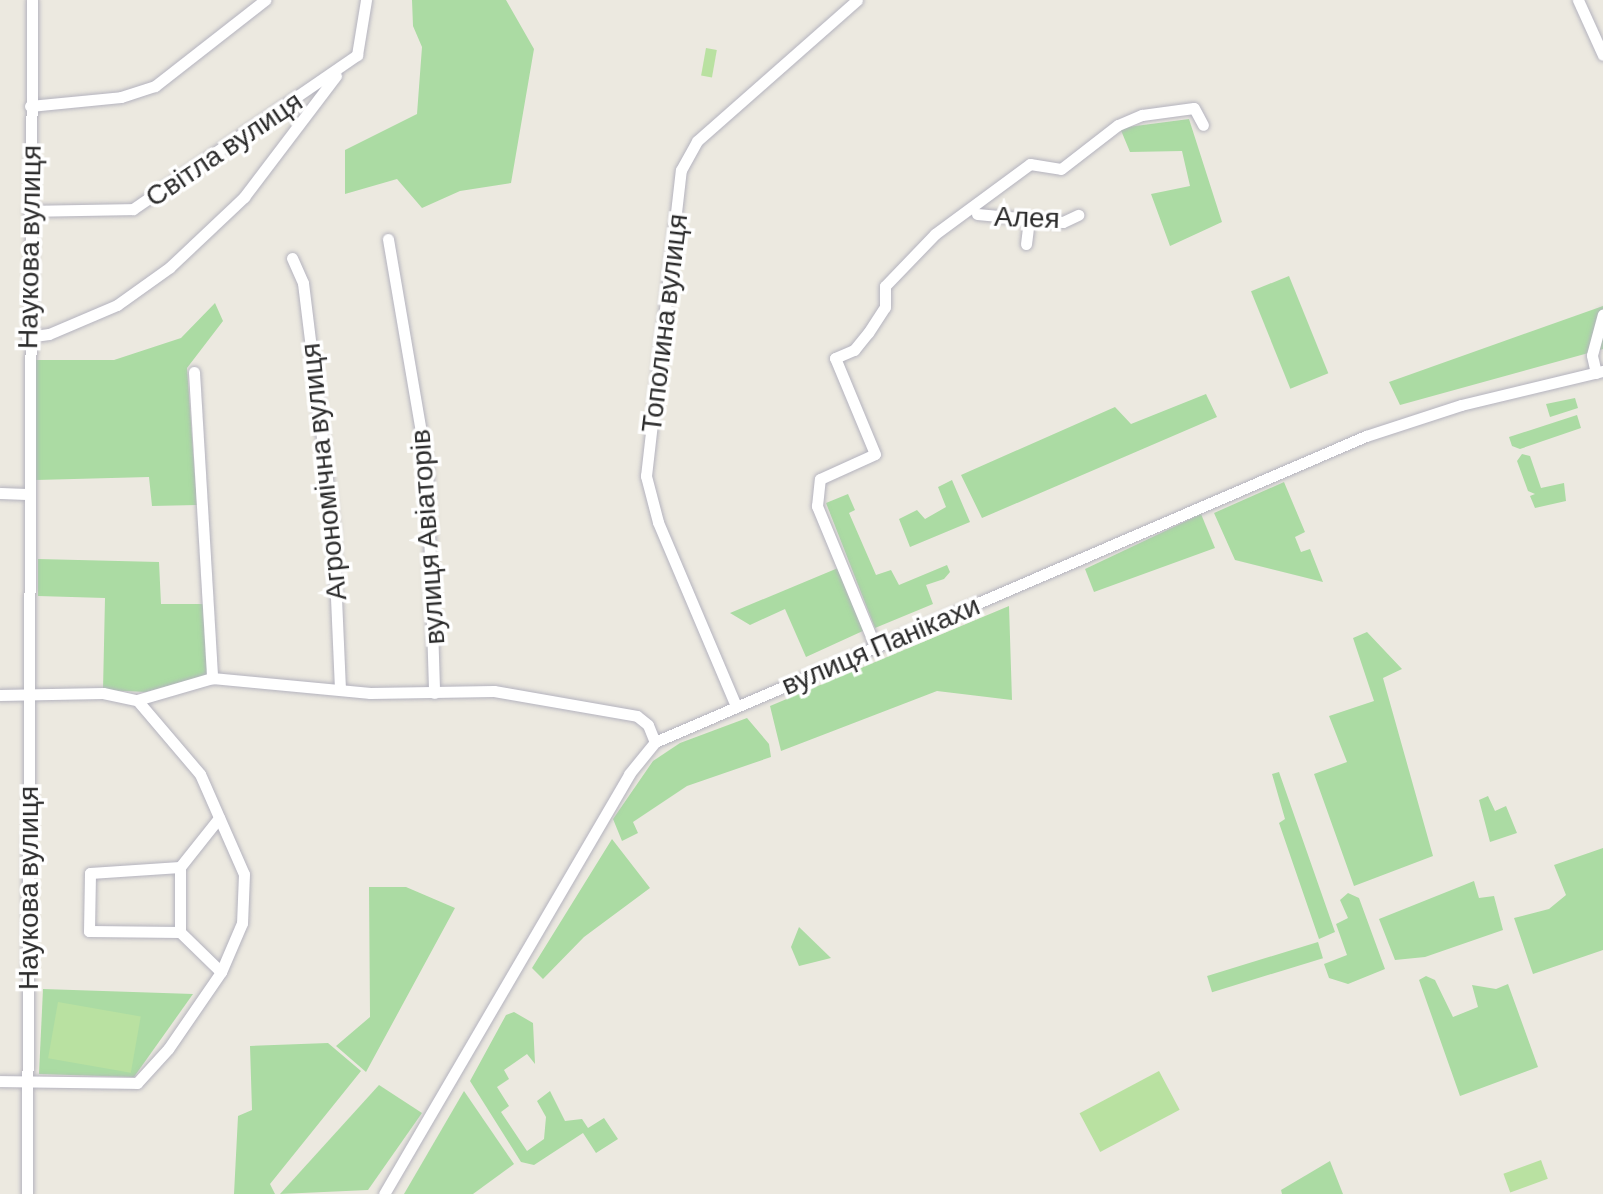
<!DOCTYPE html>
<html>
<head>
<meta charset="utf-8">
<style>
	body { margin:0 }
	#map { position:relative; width:1603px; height:1194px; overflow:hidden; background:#ece9e0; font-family:Barlow,sans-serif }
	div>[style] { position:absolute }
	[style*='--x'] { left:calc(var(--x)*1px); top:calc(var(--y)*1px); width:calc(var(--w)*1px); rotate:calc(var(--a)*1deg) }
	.green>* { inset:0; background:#abdba3; transform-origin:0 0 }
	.pitch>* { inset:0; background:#b9e1a1; transform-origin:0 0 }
	.roads { filter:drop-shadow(0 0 2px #b4b3be) drop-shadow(0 0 2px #b4b3be) }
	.minor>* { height:11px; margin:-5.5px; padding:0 5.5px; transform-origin:5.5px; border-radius:5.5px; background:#fff }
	span { translate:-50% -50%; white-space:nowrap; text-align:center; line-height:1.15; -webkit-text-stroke:7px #fff; paint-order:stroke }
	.street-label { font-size:28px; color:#2c2c2c }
</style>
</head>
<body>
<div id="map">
	<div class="green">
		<i style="clip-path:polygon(412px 0,506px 0,534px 49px,511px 183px,460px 191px,422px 208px,397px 179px,345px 194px,345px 150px,417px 114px,422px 47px,413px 26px)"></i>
		<i style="clip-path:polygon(1189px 119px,1222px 222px,1170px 246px,1151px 194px,1190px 186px,1182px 151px,1130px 152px,1120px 128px)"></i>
		<i style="left:1289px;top:276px;width:105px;height:41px;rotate:68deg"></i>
		<i style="clip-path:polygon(215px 303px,223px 321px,187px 368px,197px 505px,152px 506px,149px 477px,36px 480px,36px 360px,114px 360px,181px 338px)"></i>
		<i style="clip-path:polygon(1603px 306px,1603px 349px,1400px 405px,1389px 382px)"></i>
		<i style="clip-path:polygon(1206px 394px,1217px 417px,982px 518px,961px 475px,1115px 407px,1131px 424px)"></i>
		<i style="clip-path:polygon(1575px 398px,1578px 408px,1550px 417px,1546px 404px)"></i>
		<i style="clip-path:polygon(1577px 415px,1581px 428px,1520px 449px,1512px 446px,1509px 437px)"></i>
		<i style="clip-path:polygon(1522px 454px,1530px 456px,1541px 488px,1564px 483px,1566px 501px,1535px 508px,1530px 496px,1535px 494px,1528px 491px,1517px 461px)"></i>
		<i style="clip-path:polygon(952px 480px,970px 522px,910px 547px,899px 519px,917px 510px,925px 519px,946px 507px,938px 487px)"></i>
		<i style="clip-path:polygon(1284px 482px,1305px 532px,1295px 537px,1301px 552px,1310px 549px,1323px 582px,1235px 560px,1214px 513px)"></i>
		<i style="clip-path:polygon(848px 494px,855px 510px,849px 513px,876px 575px,891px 570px,899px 585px,947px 565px,950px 572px,944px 579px,926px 585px,933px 604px,875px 628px,826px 503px)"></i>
		<i style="clip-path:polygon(1201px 514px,1215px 548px,1094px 592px,1085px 569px)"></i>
		<i style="clip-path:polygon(38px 559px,159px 562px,161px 604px,204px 604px,209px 675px,146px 692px,103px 690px,105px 598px,38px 596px)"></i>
		<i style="clip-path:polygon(838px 568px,865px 630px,806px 657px,785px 609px,750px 625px,730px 613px)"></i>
		<i style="clip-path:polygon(1009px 606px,1012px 700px,937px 691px,781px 751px,770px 706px)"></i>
		<i style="clip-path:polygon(1367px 632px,1402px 669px,1383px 678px,1433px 856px,1354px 886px,1314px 774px,1347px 762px,1329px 716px,1374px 701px,1353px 638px)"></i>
		<i style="clip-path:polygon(747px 718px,769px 744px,771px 757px,687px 786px,633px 822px,638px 833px,622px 841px,613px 819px,653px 761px,680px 743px)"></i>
		<i style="clip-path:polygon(1279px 772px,1335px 932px,1319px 939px,1279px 823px,1285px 819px,1272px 774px)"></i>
		<i style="clip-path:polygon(1488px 796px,1495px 811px,1506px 806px,1517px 833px,1490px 842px,1479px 800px)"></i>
		<i style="clip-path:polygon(612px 839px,650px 888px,584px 937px,543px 979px,532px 968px)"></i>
		<i style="clip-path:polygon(1603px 848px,1603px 950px,1533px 974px,1514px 918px,1549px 909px,1566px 895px,1554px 865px)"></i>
		<i style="clip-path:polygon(1474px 881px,1479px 898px,1494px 896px,1503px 930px,1425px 957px,1395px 960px,1379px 919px)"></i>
		<i style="clip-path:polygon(369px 887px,406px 887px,455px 908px,366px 1072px,336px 1046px,370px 1017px)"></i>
		<i style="clip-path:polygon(1348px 893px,1359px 898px,1385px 969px,1348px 984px,1329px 978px,1324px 964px,1347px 955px,1336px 924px,1348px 918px,1340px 900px)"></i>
		<i style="clip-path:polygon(799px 927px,831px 958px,799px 966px,791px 947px)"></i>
		<i style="left:1318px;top:942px;width:17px;height:116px;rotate:73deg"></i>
		<i style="clip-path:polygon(1426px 976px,1435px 980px,1453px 1017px,1478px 1007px,1472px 985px,1496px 989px,1508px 984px,1538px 1067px,1460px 1096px,1419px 980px)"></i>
		<i style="clip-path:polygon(43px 989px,193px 994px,134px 1077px,39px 1074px)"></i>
		<i style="clip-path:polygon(514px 1012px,533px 1023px,535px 1064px,527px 1054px,504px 1070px,509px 1079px,497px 1087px,509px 1106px,501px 1112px,527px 1151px,544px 1139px,546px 1117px,537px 1101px,550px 1091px,565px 1121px,582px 1119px,588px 1128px,604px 1118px,618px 1139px,596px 1153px,583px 1133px,534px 1165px,521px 1162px,470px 1081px,506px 1015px)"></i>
		<i style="clip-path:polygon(328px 1043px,361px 1071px,270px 1184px,275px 1194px,234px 1194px,238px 1116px,252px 1110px,250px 1046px)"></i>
		<i style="clip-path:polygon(379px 1085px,422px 1113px,368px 1190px,280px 1194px)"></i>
		<i style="clip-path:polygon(464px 1091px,514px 1164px,473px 1194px,404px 1194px)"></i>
		<i style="clip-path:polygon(1330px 1161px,1343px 1194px,1282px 1194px,1281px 1190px)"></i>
	</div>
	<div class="pitch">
		<i style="left:706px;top:48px;width:11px;height:28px;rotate:10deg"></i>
		<i style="left:58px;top:1002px;width:84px;height:57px;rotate:10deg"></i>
		<i style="left:1159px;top:1071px;width:44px;height:90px;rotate:62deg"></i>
		<i style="left:1541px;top:1160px;width:20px;height:40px;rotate:70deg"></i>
	</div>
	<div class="roads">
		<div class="minor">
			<i style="--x:1578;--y:0;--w:60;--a:65.6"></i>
			<i style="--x:30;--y:106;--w:91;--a:-5.6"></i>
			<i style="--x:121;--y:97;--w:36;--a:-18"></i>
			<i style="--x:155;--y:86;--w:140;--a:-38"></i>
			<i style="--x:29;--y:211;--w:104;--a:-1.1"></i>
			<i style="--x:133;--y:209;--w:272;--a:-34.5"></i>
			<i style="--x:357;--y:55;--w:56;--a:-80.7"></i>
			<i style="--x:977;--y:214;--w:86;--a:5.3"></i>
			<i style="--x:1063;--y:222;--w:17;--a:-25"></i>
			<i style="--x:388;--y:239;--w:230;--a:80.3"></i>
			<i style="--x:427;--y:466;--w:227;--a:88.2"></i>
			<i style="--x:1026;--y:244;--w:25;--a:-83"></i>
			<i style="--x:292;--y:258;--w:27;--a:66"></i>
			<i style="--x:303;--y:283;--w:248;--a:83"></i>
			<i style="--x:333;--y:529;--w:158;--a:87.5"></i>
			<i style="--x:27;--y:337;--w:22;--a:-8"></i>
			<i style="--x:49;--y:334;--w:74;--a:-23.1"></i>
			<i style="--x:117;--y:305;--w:65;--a:-35.6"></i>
			<i style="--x:170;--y:267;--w:102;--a:-43.4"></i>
			<i style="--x:244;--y:197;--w:152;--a:-52.8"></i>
			<i style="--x:194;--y:372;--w:307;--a:86.6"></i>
			<i style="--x:1596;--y:373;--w:18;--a:-103"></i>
			<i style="--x:1592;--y:355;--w:42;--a:-75"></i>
			<i style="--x:0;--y:493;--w:27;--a:2"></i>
			<i style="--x:875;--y:646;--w:152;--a:-112.5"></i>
			<i style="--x:817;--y:506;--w:27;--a:-84"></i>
			<i style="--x:820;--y:479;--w:60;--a:-24.4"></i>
			<i style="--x:875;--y:454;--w:104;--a:-112.6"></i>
			<i style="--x:835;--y:358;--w:21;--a:-23"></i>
			<i style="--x:854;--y:350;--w:22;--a:-51"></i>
			<i style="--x:868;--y:333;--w:31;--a:-57"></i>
			<i style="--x:885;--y:307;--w:21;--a:-90"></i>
			<i style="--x:885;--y:286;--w:72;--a:-46.1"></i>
			<i style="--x:935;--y:234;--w:118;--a:-36.4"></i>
			<i style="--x:1030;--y:164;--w:31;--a:9"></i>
			<i style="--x:1061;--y:169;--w:72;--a:-37.7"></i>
			<i style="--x:1118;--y:125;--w:26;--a:-23"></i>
			<i style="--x:1142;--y:115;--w:52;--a:-7.7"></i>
			<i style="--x:1194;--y:108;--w:19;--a:62"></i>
			<i style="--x:0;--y:695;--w:103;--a:-1.1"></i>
			<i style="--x:103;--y:693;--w:35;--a:12"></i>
			<i style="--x:137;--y:700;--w:97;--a:49.6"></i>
			<i style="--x:200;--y:774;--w:109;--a:66.3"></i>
			<i style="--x:244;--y:874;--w:49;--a:92.3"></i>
			<i style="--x:242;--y:923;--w:53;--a:113.2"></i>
			<i style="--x:221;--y:972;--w:93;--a:124.5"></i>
			<i style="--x:168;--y:1049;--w:46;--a:132.4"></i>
			<i style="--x:137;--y:1083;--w:137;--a:-179.2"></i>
			<i style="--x:137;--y:700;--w:78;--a:-16.3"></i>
			<i style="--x:212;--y:678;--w:159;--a:5.4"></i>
			<i style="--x:370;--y:693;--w:124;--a:-0.9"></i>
			<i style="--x:494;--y:691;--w:145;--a:9.9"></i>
			<i style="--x:637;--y:716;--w:14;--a:39"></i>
			<i style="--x:648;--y:725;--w:18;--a:68"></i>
			<i style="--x:736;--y:706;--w:200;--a:-113"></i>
			<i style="--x:658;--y:522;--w:48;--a:-104.6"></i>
			<i style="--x:646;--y:476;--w:308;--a:-83.5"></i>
			<i style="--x:681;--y:170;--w:33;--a:-61"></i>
			<i style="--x:697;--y:141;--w:213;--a:-41.4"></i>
			<i style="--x:180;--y:867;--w:65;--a:90"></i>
			<i style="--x:180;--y:932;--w:57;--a:44.3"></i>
			<i style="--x:180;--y:932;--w:91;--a:-179.4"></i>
			<i style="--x:89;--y:931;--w:58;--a:-89"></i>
			<i style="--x:90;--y:873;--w:90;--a:-3.8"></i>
			<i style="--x:180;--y:867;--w:63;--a:-51.5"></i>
			<i style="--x:27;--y:1194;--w:1194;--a:-89.76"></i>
			<i style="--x:384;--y:1194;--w:486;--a:-59.7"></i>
			<i style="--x:629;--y:774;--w:41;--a:-50.9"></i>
			<i style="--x:655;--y:742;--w:774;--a:-23.29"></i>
			<i style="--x:1366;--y:436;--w:100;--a:-18.1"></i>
			<i style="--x:1461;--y:405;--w:146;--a:-13.5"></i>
		</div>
	</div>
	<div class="street-label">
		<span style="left:223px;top:148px;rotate:-34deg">Світла вулиця</span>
		<span style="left:1027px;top:216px;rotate:2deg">Алея</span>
		<span style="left:28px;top:247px;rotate:-89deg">Наукова вулиця</span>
		<span style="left:663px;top:323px;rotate:-83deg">Тополина вулиця</span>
		<span style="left:322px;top:472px;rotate:-96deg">Агрономічна вулиця</span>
		<span style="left:426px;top:537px;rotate:-94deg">вулиця Авіаторів</span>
		<span style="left:880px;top:644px;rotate:-23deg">вулиця Панікахи</span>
		<span style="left:27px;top:888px;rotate:-90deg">Наукова вулиця</span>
	</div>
</div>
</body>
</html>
